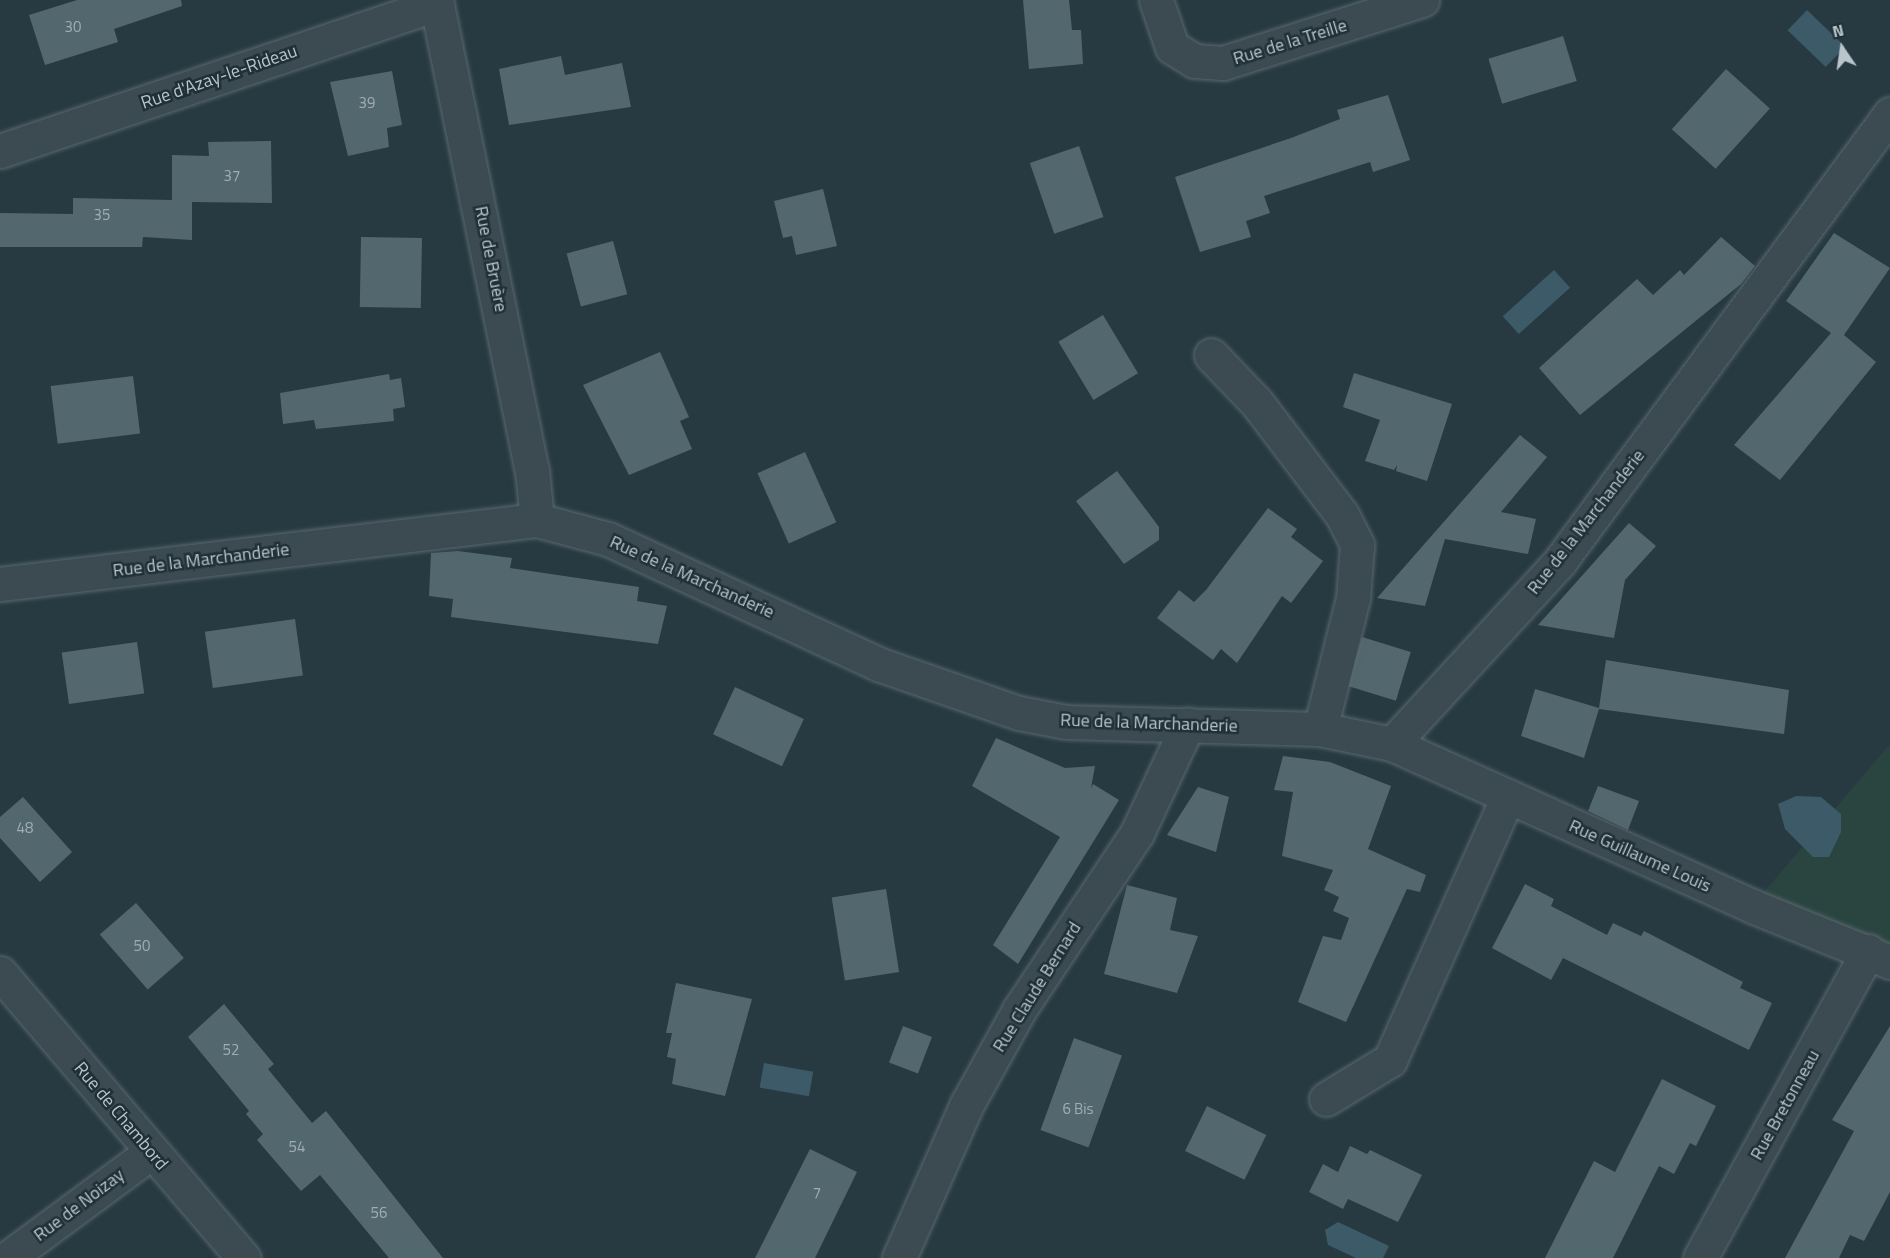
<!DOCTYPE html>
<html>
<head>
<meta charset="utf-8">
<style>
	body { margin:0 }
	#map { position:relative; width:1890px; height:1258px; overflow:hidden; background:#273a42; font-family:"Titillium Web",sans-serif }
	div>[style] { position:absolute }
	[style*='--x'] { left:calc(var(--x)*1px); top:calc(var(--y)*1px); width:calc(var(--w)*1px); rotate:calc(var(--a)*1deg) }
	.green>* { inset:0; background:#2a4540 }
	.water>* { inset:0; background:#3c5a68; transform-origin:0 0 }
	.building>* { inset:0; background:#53676e; transform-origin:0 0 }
	.roads { filter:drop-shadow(0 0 2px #5a686f) drop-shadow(0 0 2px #5a686f) }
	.minor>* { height:33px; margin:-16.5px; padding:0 16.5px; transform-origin:16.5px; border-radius:16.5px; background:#3c4a51 }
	span { translate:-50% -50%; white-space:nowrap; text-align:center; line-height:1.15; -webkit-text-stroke:5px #203037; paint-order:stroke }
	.number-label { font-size:15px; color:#a0aeb4 }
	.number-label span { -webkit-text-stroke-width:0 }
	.street-label { font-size:18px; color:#b9c5cb }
	.north { position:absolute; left:1812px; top:18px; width:60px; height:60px; -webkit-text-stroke:4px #203037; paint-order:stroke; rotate:347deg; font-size:16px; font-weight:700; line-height:24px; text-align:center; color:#b9c5cb }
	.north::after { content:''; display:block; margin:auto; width:21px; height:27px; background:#b9c5cb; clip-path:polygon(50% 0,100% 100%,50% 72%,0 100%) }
</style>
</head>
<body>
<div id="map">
	<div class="green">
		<i style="clip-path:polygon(1890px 744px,1890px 962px,1752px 906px)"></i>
	</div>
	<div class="water">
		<i style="left:1807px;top:10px;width:53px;height:28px;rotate:44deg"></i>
		<i style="left:1554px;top:270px;width:24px;height:69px;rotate:48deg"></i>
		<i style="clip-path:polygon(1796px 796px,1821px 797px,1841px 814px,1841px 832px,1829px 857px,1813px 857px,1785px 829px,1778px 804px)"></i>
		<i style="left:764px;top:1063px;width:50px;height:25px;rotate:10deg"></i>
		<i style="clip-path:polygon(1338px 1222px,1389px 1246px,1383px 1258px,1356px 1258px,1328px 1245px,1325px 1230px)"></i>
	</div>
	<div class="building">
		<i style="clip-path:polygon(77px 0,181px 0,182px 6px,114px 29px,118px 42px,45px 65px,29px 15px)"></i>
		<i style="clip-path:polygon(1023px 0,1069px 0,1072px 30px,1081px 30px,1083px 64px,1029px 69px)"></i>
		<i style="left:1563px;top:36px;width:47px;height:78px;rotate:73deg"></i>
		<i style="clip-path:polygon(561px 56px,565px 75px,622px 63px,631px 107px,509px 125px,499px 69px)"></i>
		<i style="left:1726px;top:69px;width:59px;height:81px;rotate:42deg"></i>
		<i style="clip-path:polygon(392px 71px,402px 125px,387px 128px,389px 147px,348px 156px,330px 82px)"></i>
		<i style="clip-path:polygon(1388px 95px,1410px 160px,1373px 172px,1370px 162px,1264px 196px,1270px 213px,1246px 221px,1251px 237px,1200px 252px,1175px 177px,1291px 138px,1340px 119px,1337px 110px)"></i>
		<i style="clip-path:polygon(271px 141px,272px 203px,192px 202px,192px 240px,143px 237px,142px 247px,0 247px,0 213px,73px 214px,73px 198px,172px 200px,172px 155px,209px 156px,208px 142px)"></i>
		<i style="left:1079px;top:146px;width:75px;height:52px;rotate:71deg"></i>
		<i style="clip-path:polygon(823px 189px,837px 246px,796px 255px,792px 236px,783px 238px,774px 201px)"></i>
		<i style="clip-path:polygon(1834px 233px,1890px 268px,1844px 335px,1876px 362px,1780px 480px,1734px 445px,1831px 333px,1786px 301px)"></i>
		<i style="clip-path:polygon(1721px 237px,1755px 266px,1741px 284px,1580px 415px,1539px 368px,1637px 279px,1653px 295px,1680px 270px,1684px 275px)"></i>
		<i style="left:422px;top:238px;width:70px;height:61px;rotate:91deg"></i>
		<i style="left:613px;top:241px;width:55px;height:48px;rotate:75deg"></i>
		<i style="left:1103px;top:315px;width:68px;height:52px;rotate:59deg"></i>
		<i style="clip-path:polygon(660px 352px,689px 417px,680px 421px,692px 449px,629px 475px,583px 385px)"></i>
		<i style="clip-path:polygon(1354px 373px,1452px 404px,1427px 481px,1396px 471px,1397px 465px,1394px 470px,1365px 461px,1380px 420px,1343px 407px)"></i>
		<i style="clip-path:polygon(389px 374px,390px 380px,401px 378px,405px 407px,393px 409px,394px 421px,316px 429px,314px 420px,283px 424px,280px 393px)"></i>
		<i style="left:133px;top:376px;width:58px;height:83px;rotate:83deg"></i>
		<i style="clip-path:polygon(1520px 435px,1547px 457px,1501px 512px,1536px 519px,1528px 554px,1445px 539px,1425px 606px,1377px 598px)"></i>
		<i style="left:805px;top:452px;width:77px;height:52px;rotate:66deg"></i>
		<i style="clip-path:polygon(1117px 471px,1159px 527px,1159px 540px,1124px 564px,1076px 501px)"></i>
		<i style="clip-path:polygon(1268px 508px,1297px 529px,1291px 537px,1323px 561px,1291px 603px,1282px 596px,1237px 663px,1221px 649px,1213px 660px,1157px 618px,1179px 590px,1194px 602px,1206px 590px)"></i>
		<i style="clip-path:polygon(1629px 523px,1656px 546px,1625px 580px,1614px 638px,1538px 625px)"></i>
		<i style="clip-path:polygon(458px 551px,512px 558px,510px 568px,639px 587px,637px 601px,667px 606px,658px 644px,451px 617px,453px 599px,429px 596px,431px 553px)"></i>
		<i style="left:295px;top:619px;width:57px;height:91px;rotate:82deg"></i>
		<i style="left:1362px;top:637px;width:51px;height:51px;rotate:17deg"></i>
		<i style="left:137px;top:642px;width:52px;height:76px;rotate:82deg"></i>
		<i style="clip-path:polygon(1606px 660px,1789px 690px,1784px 734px,1599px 709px,1584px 758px,1521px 736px,1535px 689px,1599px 708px)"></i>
		<i style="left:735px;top:687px;width:76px;height:52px;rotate:25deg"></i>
		<i style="clip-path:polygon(996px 738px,1065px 768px,1095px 766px,1091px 788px,1093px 784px,1119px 800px,1018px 964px,993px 945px,1060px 837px,972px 786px)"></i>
		<i style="clip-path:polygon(1283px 756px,1330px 762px,1391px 786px,1368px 849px,1426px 875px,1420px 892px,1407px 889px,1346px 1022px,1298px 1002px,1323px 936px,1341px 940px,1349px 918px,1333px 911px,1339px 897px,1324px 890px,1333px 870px,1282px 856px,1293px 792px,1274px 790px)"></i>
		<i style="clip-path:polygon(1598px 786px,1639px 801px,1628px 830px,1588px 811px)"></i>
		<i style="clip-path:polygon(1198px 787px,1229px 797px,1216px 852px,1167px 835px)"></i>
		<i style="clip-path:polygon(23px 797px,72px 852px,40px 882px,0 838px,0 817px)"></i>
		<i style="clip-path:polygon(1525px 884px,1554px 899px,1551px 906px,1607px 935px,1613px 923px,1641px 936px,1644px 931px,1743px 982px,1740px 988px,1772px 1003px,1749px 1050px,1563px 958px,1551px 980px,1492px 948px)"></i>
		<i style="clip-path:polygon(1127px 885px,1177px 898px,1170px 930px,1198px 936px,1177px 993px,1104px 974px)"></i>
		<i style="left:886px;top:889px;width:84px;height:55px;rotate:81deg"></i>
		<i style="left:136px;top:903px;width:73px;height:48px;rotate:49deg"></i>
		<i style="clip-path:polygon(676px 983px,752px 999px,725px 1096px,672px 1084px,676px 1059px,667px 1057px,672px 1033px,666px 1033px)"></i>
		<i style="clip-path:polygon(224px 1004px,274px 1064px,268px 1069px,312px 1123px,326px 1111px,443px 1258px,389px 1258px,320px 1175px,301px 1191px,257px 1140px,263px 1134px,246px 1114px,249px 1111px,188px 1037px)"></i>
		<i style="left:903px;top:1026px;width:31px;height:39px;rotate:21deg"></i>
		<i style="clip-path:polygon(1890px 1026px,1890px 1192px,1864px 1241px,1850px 1235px,1839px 1258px,1785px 1258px,1854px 1131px,1832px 1120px)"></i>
		<i style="left:1074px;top:1038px;width:51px;height:98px;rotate:20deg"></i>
		<i style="clip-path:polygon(1662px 1079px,1716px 1106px,1696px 1146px,1690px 1143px,1674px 1174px,1659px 1166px,1613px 1258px,1545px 1258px,1594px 1161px,1615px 1172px)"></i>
		<i style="left:1207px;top:1106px;width:66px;height:50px;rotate:26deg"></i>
		<i style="clip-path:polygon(1350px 1146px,1367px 1154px,1370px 1150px,1422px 1175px,1398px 1222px,1348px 1199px,1343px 1209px,1309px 1192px,1323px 1164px,1338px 1172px)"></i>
		<i style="clip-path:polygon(810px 1149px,857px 1172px,815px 1258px,755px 1258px)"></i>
	</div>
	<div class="roads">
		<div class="minor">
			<i style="--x:436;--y:0;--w:480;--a:78.5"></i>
			<i style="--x:532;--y:470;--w:50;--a:84.3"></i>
			<i style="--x:1156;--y:0;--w:50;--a:71.2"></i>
			<i style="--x:1172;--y:47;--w:26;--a:32"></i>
			<i style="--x:1194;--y:61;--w:29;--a:4"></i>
			<i style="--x:1223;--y:63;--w:209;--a:-17.6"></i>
			<i style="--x:0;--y:151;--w:461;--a:-18.6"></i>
			<i style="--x:1211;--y:355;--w:66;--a:46.2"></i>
			<i style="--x:1257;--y:403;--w:141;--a:52.8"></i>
			<i style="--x:1342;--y:515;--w:34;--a:63"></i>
			<i style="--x:1357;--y:545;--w:53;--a:94.3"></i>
			<i style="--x:1353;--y:598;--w:135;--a:104.1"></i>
			<i style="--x:0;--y:584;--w:541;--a:-6.8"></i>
			<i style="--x:537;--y:520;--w:73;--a:15"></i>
			<i style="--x:608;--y:539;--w:298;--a:24.8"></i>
			<i style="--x:878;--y:664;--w:149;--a:19.2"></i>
			<i style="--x:1019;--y:713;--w:48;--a:10.8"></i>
			<i style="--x:1066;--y:722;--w:254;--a:1.6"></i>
			<i style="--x:1320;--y:729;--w:74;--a:11.8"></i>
			<i style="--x:1392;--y:744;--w:395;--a:24.2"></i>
			<i style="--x:1752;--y:906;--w:149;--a:22.1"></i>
			<i style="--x:1392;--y:744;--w:248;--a:-47.4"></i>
			<i style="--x:1560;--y:561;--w:556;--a:-53.56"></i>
			<i style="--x:0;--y:973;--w:375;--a:49.5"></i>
			<i style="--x:1326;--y:1099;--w:75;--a:-31.4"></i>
			<i style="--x:1390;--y:1060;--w:289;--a:-65.9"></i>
			<i style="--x:8;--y:1258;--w:178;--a:-36.5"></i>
			<i style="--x:899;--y:1258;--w:168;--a:-66.2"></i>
			<i style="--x:967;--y:1104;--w:107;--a:-61"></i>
			<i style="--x:1019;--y:1010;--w:213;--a:-56.3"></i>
			<i style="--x:1137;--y:833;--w:120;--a:-64.9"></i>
			<i style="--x:1700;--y:1258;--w:350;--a:-61.3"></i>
		</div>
	</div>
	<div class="number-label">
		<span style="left:73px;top:27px">30</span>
		<span style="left:367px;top:103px">39</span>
		<span style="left:232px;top:176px">37</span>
		<span style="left:102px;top:215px">35</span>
		<span style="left:25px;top:828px">48</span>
		<span style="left:142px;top:946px">50</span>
		<span style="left:231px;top:1050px">52</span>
		<span style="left:1078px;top:1109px">6 Bis</span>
		<span style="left:297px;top:1147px">54</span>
		<span style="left:817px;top:1193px">7</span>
		<span style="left:379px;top:1213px">56</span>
	</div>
	<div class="street-label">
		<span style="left:1290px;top:42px;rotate:-17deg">Rue de la Treille</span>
		<span style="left:219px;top:77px;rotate:-19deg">Rue d'Azay-le-Rideau</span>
		<span style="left:491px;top:259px;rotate:79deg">Rue de Bruère</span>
		<span style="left:1586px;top:522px;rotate:-52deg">Rue de la Marchanderie</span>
		<span style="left:201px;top:560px;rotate:-7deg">Rue de la Marchanderie</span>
		<span style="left:692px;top:577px;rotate:24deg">Rue de la Marchanderie</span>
		<span style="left:1149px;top:723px;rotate:2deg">Rue de la Marchanderie</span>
		<span style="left:1640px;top:856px;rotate:24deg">Rue Guillaume Louis</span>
		<span style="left:1037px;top:987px;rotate:-58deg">Rue Claude Bernard</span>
		<span style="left:1785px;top:1105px;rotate:-61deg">Rue Bretonneau</span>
		<span style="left:121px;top:1116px;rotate:50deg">Rue de Chambord</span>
		<span style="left:79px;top:1205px;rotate:-37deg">Rue de Noizay</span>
	</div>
	<div class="north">N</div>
</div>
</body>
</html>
